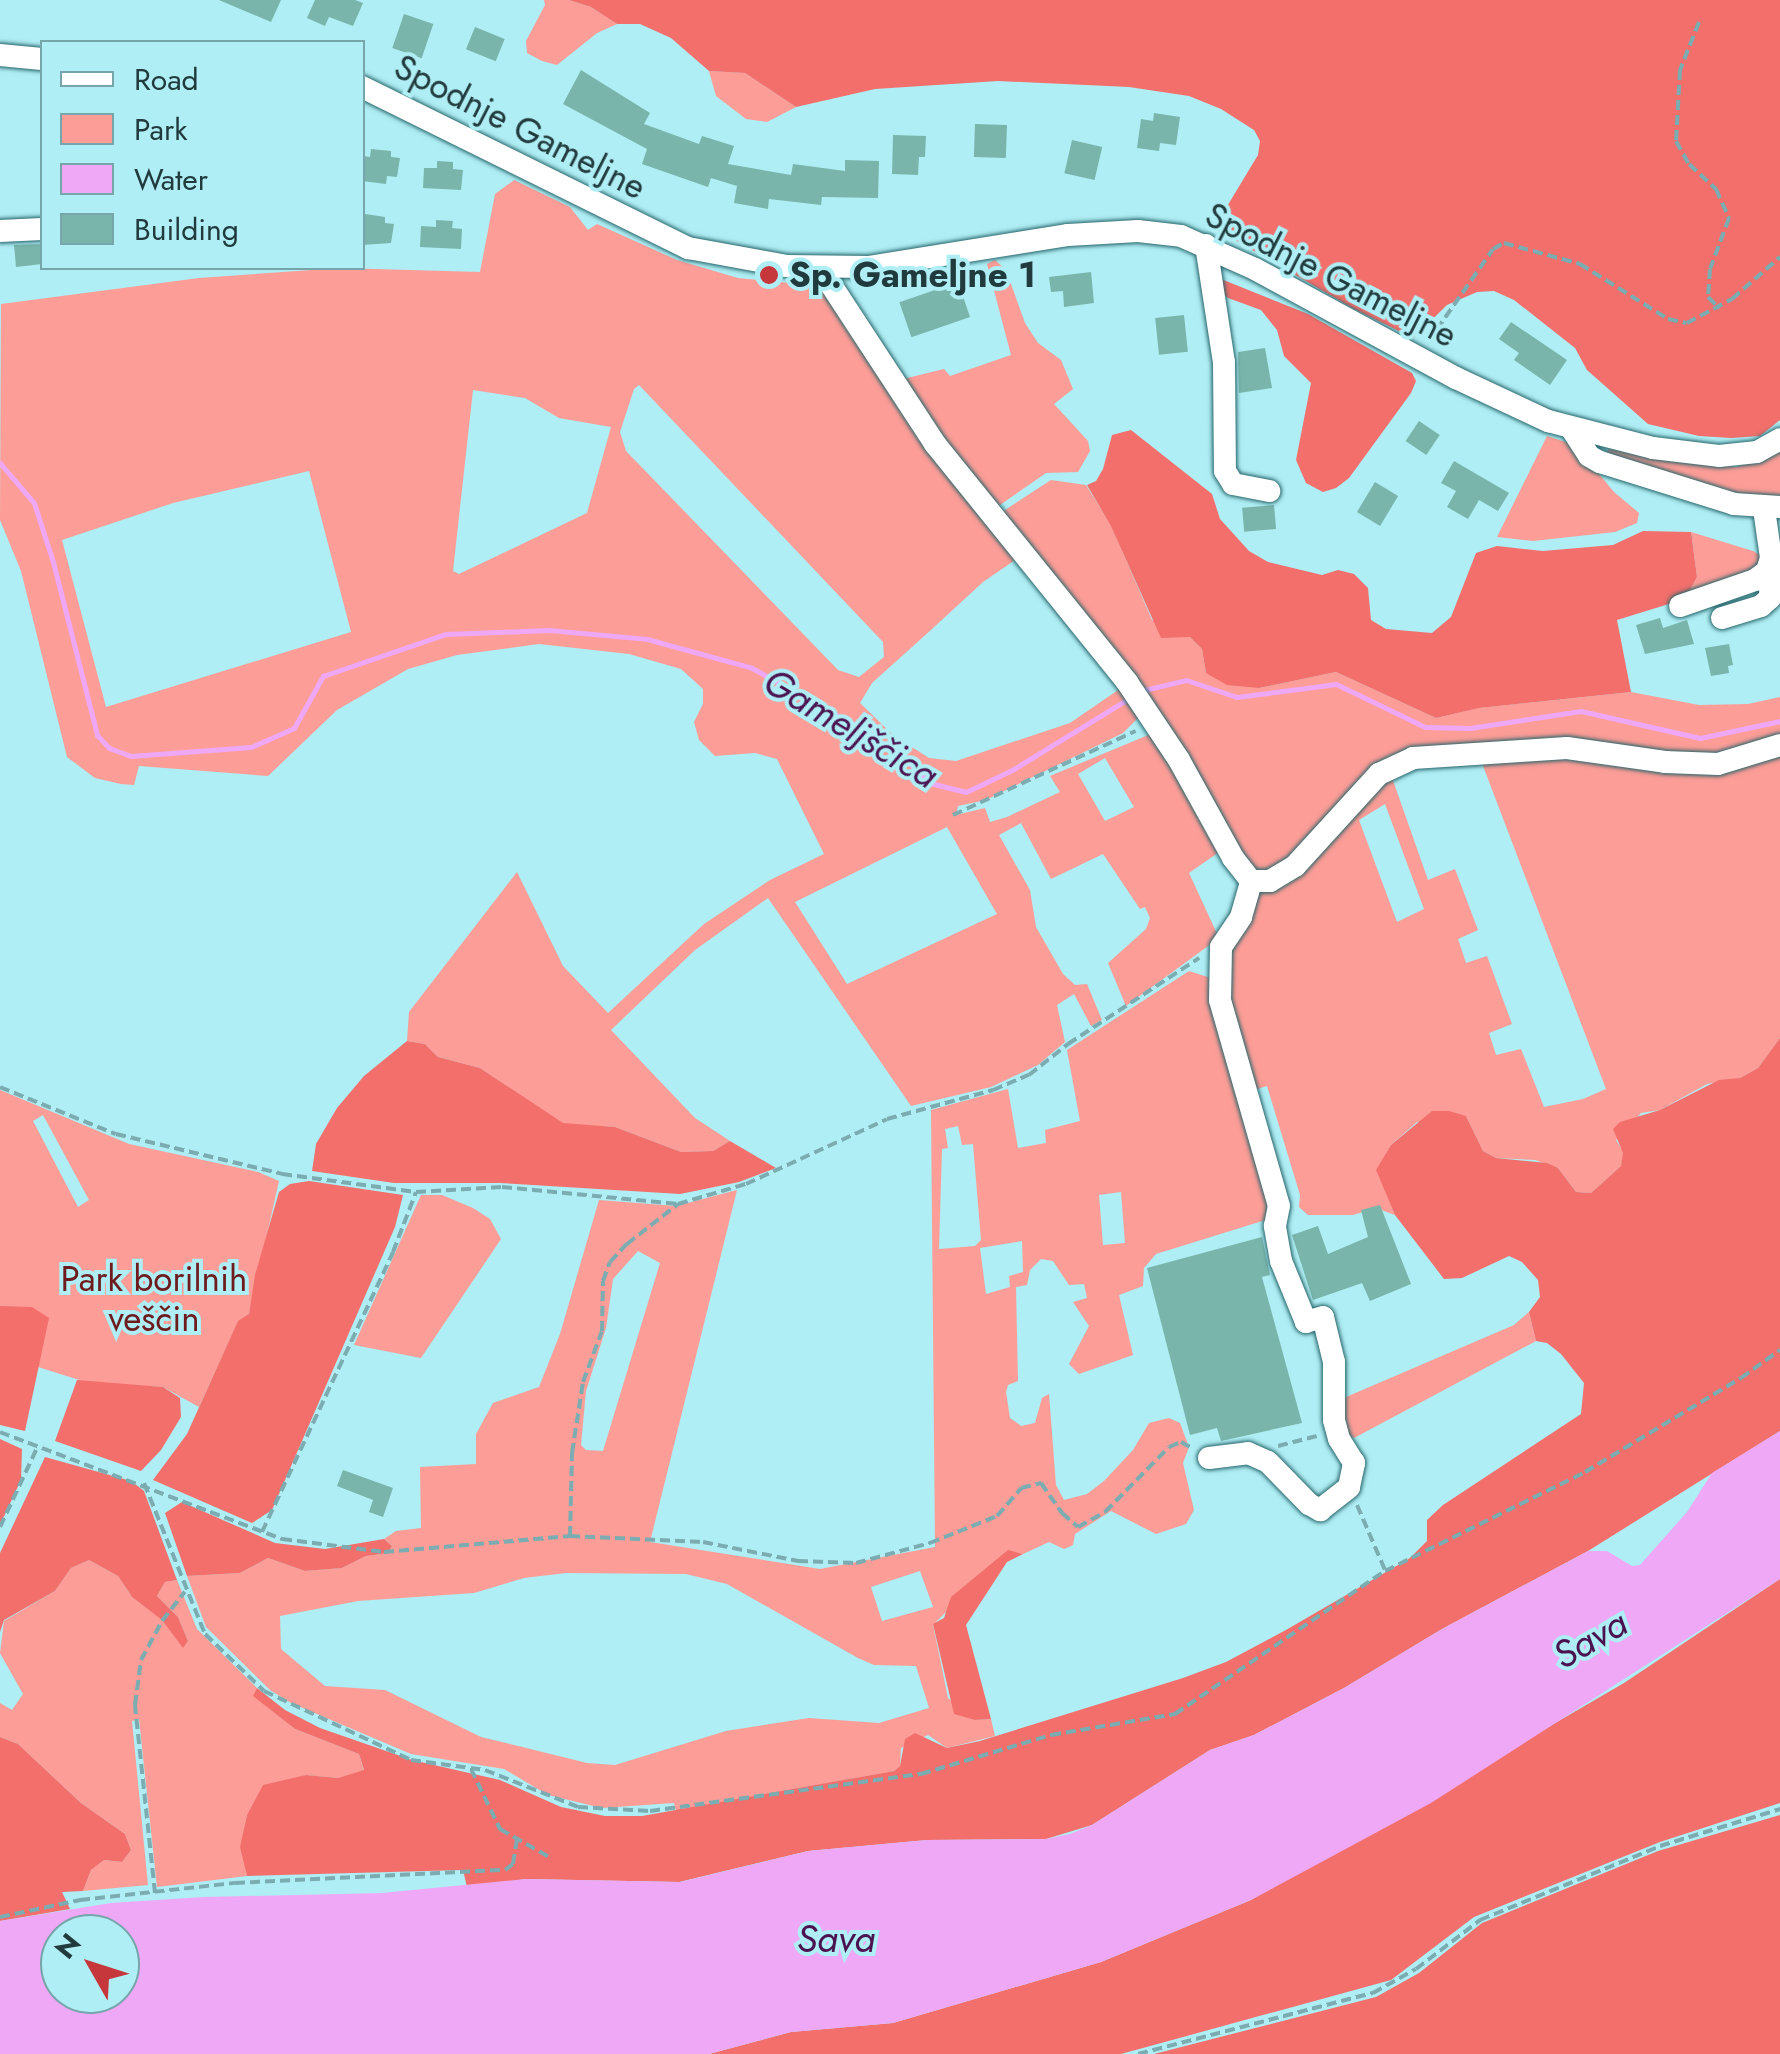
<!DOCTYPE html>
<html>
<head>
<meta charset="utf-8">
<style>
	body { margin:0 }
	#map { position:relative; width:1780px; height:2054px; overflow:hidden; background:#afeef4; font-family:Jost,sans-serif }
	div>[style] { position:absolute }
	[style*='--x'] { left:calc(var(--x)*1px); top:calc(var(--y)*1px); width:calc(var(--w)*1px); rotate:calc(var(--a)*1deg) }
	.green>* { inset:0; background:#fd9d97 }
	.forest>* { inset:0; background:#f26f6c }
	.water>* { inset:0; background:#efa8f6 }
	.stream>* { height:5px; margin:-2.5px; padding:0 2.5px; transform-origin:2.5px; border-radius:2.5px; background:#efa8f6 }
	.building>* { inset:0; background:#79b5ab; transform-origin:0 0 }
	.path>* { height:4px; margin-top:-2px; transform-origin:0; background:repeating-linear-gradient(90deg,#7bacb1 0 10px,transparent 0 15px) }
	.roads { filter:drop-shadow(0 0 2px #26656a) drop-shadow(0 0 2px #26656a) }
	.minor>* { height:22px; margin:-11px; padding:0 11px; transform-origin:11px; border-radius:11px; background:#fff }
	.dots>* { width:28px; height:28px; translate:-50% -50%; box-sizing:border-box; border:5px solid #afeef4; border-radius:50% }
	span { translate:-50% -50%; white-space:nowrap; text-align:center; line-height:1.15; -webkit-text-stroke:8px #afeef4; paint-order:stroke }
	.street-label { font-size:35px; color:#213a3d }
	.poi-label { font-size:35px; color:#213a3d; font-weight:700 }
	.left { translate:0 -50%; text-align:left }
	.park-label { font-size:35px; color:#6e1b1e }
	.water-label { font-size:38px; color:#4a1350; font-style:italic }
	.legend { position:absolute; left:40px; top:40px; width:325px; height:230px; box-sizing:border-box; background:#afeef4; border:2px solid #76a6ab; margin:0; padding:12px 18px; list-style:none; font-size:30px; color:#213a3d }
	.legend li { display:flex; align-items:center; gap:20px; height:50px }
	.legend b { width:50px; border:2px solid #76a6ab }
	.north { position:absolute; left:40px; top:1914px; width:100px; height:100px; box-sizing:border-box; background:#afeef4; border:2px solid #76a6ab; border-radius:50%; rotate:309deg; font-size:28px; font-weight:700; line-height:40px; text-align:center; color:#213a3d }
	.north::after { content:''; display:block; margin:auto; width:35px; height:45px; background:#c6373c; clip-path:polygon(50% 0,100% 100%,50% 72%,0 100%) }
</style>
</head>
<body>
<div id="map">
	<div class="green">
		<i style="clip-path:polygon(544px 0,569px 0,591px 7px,617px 24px,597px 33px,557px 65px,542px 61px,527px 53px,526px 41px,545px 5px)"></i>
		<i style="clip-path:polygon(709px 71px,745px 73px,796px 107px,767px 122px,746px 119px,716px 96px)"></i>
		<i style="clip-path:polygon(evenodd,514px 180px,570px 207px,588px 230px,597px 224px,677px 260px,738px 278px,821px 286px,1021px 556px,983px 582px,932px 629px,872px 683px,860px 703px,893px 735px,929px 758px,956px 761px,1070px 723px,1124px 686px,1141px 715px,1123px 733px,986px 800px,958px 806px,956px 815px,985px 808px,990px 822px,1007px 817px,1060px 792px,1050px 776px,1153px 733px,1222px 850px,1189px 873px,1219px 938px,1126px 1006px,1108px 963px,1146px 929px,1150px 918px,1145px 907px,1140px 909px,1103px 854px,1051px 879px,1021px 823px,999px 835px,1030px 890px,1036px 927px,1063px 974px,1075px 985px,1087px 984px,1102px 1020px,1091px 1026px,1074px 994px,1057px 1005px,1065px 1042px,1038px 1065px,991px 1087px,911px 1106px,768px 898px,695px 950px,611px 1030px,695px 1118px,730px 1141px,713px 1151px,681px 1152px,615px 1127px,563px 1124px,480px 1068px,438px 1057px,425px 1044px,407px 1041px,409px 1012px,517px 872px,563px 966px,608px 1013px,704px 924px,770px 880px,824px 854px,777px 759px,755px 753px,715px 756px,699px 740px,694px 722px,703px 704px,703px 689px,681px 669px,629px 654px,539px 644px,457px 655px,408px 669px,337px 710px,268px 776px,139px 766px,134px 785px,121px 784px,95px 778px,67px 757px,21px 571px,0 520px,1px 304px,199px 278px,340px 268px,480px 272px,495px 194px,514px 180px,639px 385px,883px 642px,884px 657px,859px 677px,838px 670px,626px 451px,620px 432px,634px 389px,639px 385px,514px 180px,473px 390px,525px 398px,559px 418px,611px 427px,587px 513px,459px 574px,453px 571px,473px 390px,514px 180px,309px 471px,351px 632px,106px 707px,62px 540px,173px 503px,309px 471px,514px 180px,1105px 758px,1134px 807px,1105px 821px,1078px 774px,1105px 758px,514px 180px,947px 827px,997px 914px,847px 984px,795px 902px,947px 827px)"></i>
		<i style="clip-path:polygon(995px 260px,1006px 270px,1025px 323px,1038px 343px,1061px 360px,1073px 389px,1054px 404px,1088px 441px,1090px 451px,1078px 472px,1046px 473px,997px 507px,940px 439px,903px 379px,944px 369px,950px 376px,1011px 355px,987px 264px)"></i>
		<i style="clip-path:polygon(1547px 436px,1575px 445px,1614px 492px,1639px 513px,1637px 523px,1615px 532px,1533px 541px,1497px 537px)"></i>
		<i style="clip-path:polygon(1609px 449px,1736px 467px,1780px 450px,1780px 502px,1752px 501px,1606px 453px)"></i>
		<i style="clip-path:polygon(1051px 480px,1086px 485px,1111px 525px,1152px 620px,1189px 636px,1202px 649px,1206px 673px,1259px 688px,1336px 672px,1436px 718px,1478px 708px,1631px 692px,1699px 705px,1748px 704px,1780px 697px,1780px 739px,1716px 759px,1403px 755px,1268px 876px,1246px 868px,1002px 512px)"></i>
		<i style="clip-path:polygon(1691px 532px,1753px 551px,1760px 555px,1762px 568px,1685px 599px,1697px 577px)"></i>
		<i style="clip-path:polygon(evenodd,1780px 751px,1780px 1038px,1758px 1068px,1740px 1078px,1707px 1084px,1660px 1110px,1641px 1113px,1616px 1140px,1624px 1153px,1621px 1166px,1591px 1193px,1576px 1192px,1558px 1168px,1535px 1160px,1496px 1158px,1483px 1151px,1466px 1116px,1417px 1122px,1391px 1145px,1377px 1170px,1395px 1215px,1376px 1208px,1353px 1215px,1308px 1215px,1299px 1207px,1300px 1195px,1267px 1086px,1251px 1091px,1237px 1047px,1226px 959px,1257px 892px,1390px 772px,1428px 880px,1455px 869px,1478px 930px,1458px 939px,1466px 963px,1487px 956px,1512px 1024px,1489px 1033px,1496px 1055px,1521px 1049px,1544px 1107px,1583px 1099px,1606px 1089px,1480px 758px,1780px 751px,1385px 804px,1424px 909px,1397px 922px,1359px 820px,1385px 804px)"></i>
		<i style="clip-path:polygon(evenodd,1189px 971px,1214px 979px,1272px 1218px,1156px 1254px,1144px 1268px,1143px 1286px,1119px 1295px,1133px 1355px,1079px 1374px,1069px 1364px,1089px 1326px,1073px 1302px,1087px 1298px,1084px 1284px,1069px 1285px,1053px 1261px,1041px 1259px,1030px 1270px,1027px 1285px,1016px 1287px,1018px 1381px,1008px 1385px,1006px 1392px,1010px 1418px,1021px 1426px,1035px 1423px,1042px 1398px,1049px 1394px,1056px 1485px,1064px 1500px,1087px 1494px,1104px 1481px,1133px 1450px,1149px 1423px,1169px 1418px,1180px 1423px,1189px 1447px,1183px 1463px,1194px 1510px,1186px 1524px,1156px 1534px,1111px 1511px,1075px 1534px,1073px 1545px,1064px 1549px,1049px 1542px,1023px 1554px,1007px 1551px,933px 1625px,948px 1698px,975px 1720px,991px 1719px,995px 1736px,947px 1748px,928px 1735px,901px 1748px,900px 1766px,894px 1771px,676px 1811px,674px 1803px,602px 1808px,548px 1795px,504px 1769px,411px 1754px,291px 1703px,270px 1690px,206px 1627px,187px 1576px,240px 1573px,268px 1558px,305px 1571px,342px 1568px,366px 1556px,388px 1553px,392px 1546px,384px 1539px,396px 1531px,421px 1528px,420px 1467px,476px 1464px,476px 1434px,493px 1403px,539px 1387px,560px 1334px,599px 1200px,676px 1206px,737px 1190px,650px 1542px,820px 1569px,935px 1547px,931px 1110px,1008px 1089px,1018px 1148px,1046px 1143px,1045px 1130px,1080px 1121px,1067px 1050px,1189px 971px,958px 1126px,962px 1145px,973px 1144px,981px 1240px,975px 1246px,939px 1249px,942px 1149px,948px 1148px,945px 1129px,958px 1126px,1189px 971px,1121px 1192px,1125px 1243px,1103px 1245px,1099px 1195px,1121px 1192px,1189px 971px,1022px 1241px,1023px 1272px,1009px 1276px,1010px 1287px,986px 1294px,980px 1248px,1022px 1241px,1189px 971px,638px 1251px,660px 1263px,603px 1451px,586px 1450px,581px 1445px,586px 1391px,606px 1328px,613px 1279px,638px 1251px,1189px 971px,920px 1571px,933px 1607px,882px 1621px,871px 1587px,920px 1571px,1189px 971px,566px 1573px,686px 1574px,727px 1584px,858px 1658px,874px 1665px,916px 1666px,929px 1708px,879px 1723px,809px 1718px,726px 1731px,615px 1765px,587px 1763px,481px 1737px,385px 1690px,325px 1686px,281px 1649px,280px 1616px,358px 1601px,474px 1593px,524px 1578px,566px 1573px)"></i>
		<i style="clip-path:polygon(evenodd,0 1090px,129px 1144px,258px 1172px,279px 1181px,249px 1314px,238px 1322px,199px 1407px,163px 1387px,89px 1383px,38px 1367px,48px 1318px,0 1306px,0 1090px,43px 1115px,89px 1200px,78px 1207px,33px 1121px,43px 1115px)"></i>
		<i style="clip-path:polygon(421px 1195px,442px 1195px,473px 1208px,490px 1219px,501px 1239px,421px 1358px,354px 1345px)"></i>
		<i style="clip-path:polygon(1529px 1312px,1536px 1341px,1354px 1438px,1345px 1433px,1333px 1414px,1346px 1397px,1514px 1325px)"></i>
		<i style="clip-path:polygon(89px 1560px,118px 1576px,132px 1597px,162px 1619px,183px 1647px,188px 1641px,178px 1617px,157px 1596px,165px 1582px,177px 1580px,197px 1629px,257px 1688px,254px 1696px,295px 1729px,359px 1754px,364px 1771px,338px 1778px,305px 1775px,247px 1815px,241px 1847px,247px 1876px,157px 1887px,139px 1719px,132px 1721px,148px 1885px,83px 1891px,91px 1870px,104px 1860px,122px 1862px,131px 1850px,125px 1834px,81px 1803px,18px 1744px,0 1737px,0 1703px,12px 1710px,23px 1694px,0 1653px,4px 1621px,55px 1591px,71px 1568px)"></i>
	</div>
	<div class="forest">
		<i style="clip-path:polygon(569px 0,1780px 0,1780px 420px,1760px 436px,1731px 438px,1699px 436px,1648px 424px,1587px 370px,1575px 348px,1514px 300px,1494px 291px,1477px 292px,1447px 305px,1413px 338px,1354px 309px,1223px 233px,1217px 223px,1258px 155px,1260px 141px,1254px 130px,1221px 109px,1189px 96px,1129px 87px,998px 81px,875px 89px,796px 107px,745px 73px,709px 71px,671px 38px,640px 24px,617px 24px,591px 7px)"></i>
		<i style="clip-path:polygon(1221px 279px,1308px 314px,1412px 373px,1416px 381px,1411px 393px,1349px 478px,1336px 488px,1323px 492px,1306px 483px,1296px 460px,1311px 383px,1284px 356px,1277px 330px,1261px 310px,1228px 298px,1217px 289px)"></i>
		<i style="clip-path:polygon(1131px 430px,1212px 494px,1220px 519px,1249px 551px,1268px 562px,1322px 575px,1338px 570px,1354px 574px,1368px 588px,1371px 620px,1386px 629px,1432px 633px,1451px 617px,1476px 553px,1497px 546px,1543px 551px,1613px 545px,1643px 531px,1691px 532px,1697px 577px,1685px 599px,1617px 620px,1631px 692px,1479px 708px,1436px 718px,1336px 672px,1259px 688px,1227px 685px,1206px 673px,1202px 649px,1190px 637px,1161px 638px,1111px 526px,1087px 485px,1096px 481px,1103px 469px,1112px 435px)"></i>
		<i style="clip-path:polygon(1780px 1038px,1780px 1431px,1588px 1551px,1442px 1629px,1344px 1688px,1254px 1735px,1210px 1750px,1092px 1825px,1046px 1839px,927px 1840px,808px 1851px,679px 1882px,526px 1879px,467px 1887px,463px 1870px,247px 1876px,240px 1847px,247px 1815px,263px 1785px,306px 1775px,338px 1778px,364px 1770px,359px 1754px,295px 1729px,253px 1696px,257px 1688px,285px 1710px,320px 1728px,412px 1760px,500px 1780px,561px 1807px,605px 1816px,642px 1816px,894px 1771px,900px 1766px,905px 1739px,915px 1733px,947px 1748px,980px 1741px,1183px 1678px,1226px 1662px,1286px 1630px,1410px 1558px,1427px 1541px,1427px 1520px,1443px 1505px,1581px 1414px,1584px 1383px,1561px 1354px,1547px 1343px,1536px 1341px,1529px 1312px,1540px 1297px,1538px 1280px,1522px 1262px,1509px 1256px,1462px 1278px,1444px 1279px,1395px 1215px,1376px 1170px,1391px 1145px,1432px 1111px,1449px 1111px,1466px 1116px,1483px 1151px,1496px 1158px,1547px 1163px,1558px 1168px,1576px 1192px,1591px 1193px,1621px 1166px,1623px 1153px,1613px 1129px,1620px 1122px,1660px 1110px,1719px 1080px,1740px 1078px,1758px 1068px)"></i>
		<i style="clip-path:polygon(407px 1041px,425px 1044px,438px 1057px,480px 1068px,563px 1123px,615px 1127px,681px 1152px,713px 1151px,730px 1141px,776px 1168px,739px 1182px,680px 1194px,500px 1183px,394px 1183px,312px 1171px,316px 1144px,337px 1108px,364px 1076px)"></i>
		<i style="clip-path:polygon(309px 1181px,403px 1195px,395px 1227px,272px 1510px,252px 1523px,153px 1480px,187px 1434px,238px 1321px,249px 1314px,255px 1275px,279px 1192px,290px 1184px)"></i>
		<i style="clip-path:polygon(0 1306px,32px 1307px,49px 1318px,25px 1431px,0 1425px)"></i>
		<i style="clip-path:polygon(77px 1380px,163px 1387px,180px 1398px,181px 1417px,161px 1450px,141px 1471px,55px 1441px)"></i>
		<i style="clip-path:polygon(0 1439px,22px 1449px,21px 1480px,0 1525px)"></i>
		<i style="clip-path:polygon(45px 1457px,131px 1481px,144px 1491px,177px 1580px,165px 1582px,157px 1596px,178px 1617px,188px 1641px,183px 1648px,162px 1620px,132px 1597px,118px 1576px,89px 1560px,71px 1568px,55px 1591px,4px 1620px,0 1632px,0 1553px)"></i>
		<i style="clip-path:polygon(182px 1502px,275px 1543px,325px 1549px,384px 1539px,392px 1546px,388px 1553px,366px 1556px,342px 1568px,305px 1571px,268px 1558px,240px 1573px,187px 1576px,165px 1513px)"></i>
		<i style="clip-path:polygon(1008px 1550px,1023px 1554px,1007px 1562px,966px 1625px,991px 1719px,975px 1720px,954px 1714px,933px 1624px,944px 1618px,951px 1597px)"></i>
		<i style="clip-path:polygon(1780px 1579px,1780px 1803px,1660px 1842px,1474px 1917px,1391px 1980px,1121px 2054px,709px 2054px,791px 2032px,893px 2023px,1101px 1962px,1251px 1900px,1624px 1683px)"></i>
		<i style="clip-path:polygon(0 1737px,18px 1744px,81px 1803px,125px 1834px,131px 1850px,122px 1862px,104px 1860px,91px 1870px,83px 1891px,62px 1892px,70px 1909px,0 1921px)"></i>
		<i style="clip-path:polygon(1780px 1815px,1780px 2054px,1154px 2054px,1376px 1997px,1419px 1973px,1482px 1923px,1658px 1851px)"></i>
	</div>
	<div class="water">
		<i style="clip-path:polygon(evenodd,1780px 1431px,1780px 1579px,1431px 1803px,1251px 1900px,1101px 1962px,893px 2023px,791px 2032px,709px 2054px,0 2054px,0 1921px,111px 1903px,204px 1897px,382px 1893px,526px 1879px,680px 1882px,808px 1851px,927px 1840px,1046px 1839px,1070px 1834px,1092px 1825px,1210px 1750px,1254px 1735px,1344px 1688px,1442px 1629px,1588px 1551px,1607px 1551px,1632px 1566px,1640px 1565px,1687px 1512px,1712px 1473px,1780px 1431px,60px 1934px,120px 1934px,120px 1994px,60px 1994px,60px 1934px)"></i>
	</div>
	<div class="stream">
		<i style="--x:0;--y:463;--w:52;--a:49.6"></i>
		<i style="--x:34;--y:503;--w:62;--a:72.1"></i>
		<i style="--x:53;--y:562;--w:179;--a:75.7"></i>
		<i style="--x:97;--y:735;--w:18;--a:47"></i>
		<i style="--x:109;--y:748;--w:23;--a:20"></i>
		<i style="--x:131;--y:756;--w:120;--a:-4.3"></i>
		<i style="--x:251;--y:747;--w:47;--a:-23.8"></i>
		<i style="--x:294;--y:728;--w:60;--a:-60.9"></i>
		<i style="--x:323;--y:676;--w:130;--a:-18.9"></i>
		<i style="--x:446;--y:634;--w:103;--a:-2.2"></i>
		<i style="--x:549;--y:630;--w:98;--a:5.2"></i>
		<i style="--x:647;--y:639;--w:109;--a:15.4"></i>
		<i style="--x:752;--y:668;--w:113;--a:29.1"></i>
		<i style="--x:851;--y:723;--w:65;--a:33.7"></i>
		<i style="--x:905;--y:759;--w:35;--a:44"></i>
		<i style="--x:930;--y:783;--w:37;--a:14"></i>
		<i style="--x:966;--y:792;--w:51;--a:-25.6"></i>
		<i style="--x:1012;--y:770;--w:140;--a:-31.5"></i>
		<i style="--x:1140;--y:691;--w:47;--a:-13.4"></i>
		<i style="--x:1186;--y:680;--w:54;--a:18.4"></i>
		<i style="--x:1237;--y:697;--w:100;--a:-7.5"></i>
		<i style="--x:1336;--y:684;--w:99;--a:25.8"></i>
		<i style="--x:1425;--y:727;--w:45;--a:1.3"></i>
		<i style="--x:1470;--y:728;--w:112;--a:-8.7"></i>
		<i style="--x:1581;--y:711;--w:122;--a:12.8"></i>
		<i style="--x:1700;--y:738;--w:82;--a:-12"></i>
	</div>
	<div class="building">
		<i style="clip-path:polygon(219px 0,281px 0,271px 22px)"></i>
		<i style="clip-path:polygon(315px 0,355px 0,363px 3px,353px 26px,329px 17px,325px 26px,307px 18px)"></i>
		<i style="left:404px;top:14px;width:31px;height:36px;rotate:19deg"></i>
		<i style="left:475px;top:27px;width:32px;height:24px;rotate:22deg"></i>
		<i style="clip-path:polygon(581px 70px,650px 113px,644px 124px,699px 144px,702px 136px,734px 146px,728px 164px,791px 175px,793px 164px,845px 171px,845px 160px,879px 161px,878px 198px,822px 197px,821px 205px,769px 199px,768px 209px,734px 203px,737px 186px,711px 178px,708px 187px,642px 164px,647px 149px,563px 104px)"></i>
		<i style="clip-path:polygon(1154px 113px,1180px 117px,1176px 145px,1160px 143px,1159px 151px,1137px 148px,1141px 119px,1153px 121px)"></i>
		<i style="left:975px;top:124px;width:32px;height:33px;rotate:2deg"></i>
		<i style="clip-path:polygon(893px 135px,926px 136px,925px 157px,919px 157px,918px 175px,892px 174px)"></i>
		<i style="left:1072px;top:140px;width:31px;height:34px;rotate:13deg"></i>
		<i style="clip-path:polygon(371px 149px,391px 151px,391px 157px,400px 158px,397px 177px,387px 176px,386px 184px,362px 181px,362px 156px,370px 157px)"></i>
		<i style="clip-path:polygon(437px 161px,453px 162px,453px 169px,463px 170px,461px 190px,423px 188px,424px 168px,437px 168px)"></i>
		<i style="clip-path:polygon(365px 214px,385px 217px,385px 223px,394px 224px,391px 243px,362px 245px)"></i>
		<i style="clip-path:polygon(436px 220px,453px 221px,452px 228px,462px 229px,461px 249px,420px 247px,421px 226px,436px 227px)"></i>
		<i style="clip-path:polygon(42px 244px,42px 264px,16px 267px,14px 245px)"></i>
		<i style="clip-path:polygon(1091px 272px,1094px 303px,1064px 307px,1063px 291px,1051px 292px,1049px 277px)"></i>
		<i style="left:958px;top:282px;width:37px;height:62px;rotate:71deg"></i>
		<i style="left:1184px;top:315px;width:37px;height:29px;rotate:84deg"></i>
		<i style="clip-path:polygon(1511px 322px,1567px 360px,1550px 385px,1514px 360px,1519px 353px,1499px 339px)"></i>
		<i style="clip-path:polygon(1265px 348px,1272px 388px,1239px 393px,1238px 352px)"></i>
		<i style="left:1419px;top:421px;width:25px;height:24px;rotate:34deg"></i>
		<i style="clip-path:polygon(1454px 461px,1509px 493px,1498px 511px,1479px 500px,1468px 519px,1447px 507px,1456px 491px,1441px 483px)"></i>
		<i style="left:1375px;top:482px;width:27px;height:35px;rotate:31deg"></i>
		<i style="left:1274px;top:505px;width:24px;height:32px;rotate:85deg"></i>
		<i style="clip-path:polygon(1660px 618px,1663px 628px,1687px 620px,1694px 644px,1645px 654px,1636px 625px)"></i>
		<i style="clip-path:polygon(1729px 644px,1733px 665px,1728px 666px,1729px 673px,1711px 676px,1705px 648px)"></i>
		<i style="clip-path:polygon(1380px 1205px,1411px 1284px,1370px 1301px,1362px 1283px,1313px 1300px,1292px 1235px,1318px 1226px,1328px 1254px,1368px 1237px,1361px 1210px)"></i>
		<i style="clip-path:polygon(1262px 1237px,1270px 1275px,1262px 1277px,1302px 1423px,1221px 1441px,1217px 1428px,1190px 1435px,1147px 1268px)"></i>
		<i style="clip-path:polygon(343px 1470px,393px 1488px,383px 1517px,369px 1512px,373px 1500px,337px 1486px)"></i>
	</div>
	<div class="path">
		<i style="--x:1699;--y:22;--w:52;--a:111.6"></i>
		<i style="--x:1680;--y:70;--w:71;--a:93.2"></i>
		<i style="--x:1676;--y:141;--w:26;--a:61"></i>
		<i style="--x:1689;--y:164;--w:37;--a:43"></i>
		<i style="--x:1716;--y:189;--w:32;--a:66"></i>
		<i style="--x:1729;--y:218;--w:54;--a:110.4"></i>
		<i style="--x:1710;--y:269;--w:28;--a:94"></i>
		<i style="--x:1708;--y:297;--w:16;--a:45"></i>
		<i style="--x:1428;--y:342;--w:113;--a:-55"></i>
		<i style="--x:1493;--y:249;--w:13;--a:-29"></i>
		<i style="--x:1504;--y:243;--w:79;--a:15.4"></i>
		<i style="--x:1580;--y:264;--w:104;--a:32"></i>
		<i style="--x:1668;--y:319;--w:19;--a:12"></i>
		<i style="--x:1687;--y:323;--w:51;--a:-28.1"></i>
		<i style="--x:1732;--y:299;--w:64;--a:-41.2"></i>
		<i style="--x:953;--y:815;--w:201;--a:-24.7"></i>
		<i style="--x:0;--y:1087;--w:125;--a:22.1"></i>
		<i style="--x:116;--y:1134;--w:171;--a:13.5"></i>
		<i style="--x:282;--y:1174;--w:135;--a:7.7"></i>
		<i style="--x:416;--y:1192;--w:86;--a:-3.3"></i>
		<i style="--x:502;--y:1187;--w:177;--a:5.5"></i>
		<i style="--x:678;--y:1204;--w:71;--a:-16.4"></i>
		<i style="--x:746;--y:1184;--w:155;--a:-24.7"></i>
		<i style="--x:887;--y:1119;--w:110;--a:-15.3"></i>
		<i style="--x:993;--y:1090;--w:39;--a:-23"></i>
		<i style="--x:1029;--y:1075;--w:50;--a:-38.5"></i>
		<i style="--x:1068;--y:1044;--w:157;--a:-33.3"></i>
		<i style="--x:0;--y:1432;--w:302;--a:20.8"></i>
		<i style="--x:282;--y:1539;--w:103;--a:7.3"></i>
		<i style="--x:384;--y:1552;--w:187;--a:-4.9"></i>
		<i style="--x:570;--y:1536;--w:133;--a:2.6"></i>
		<i style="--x:703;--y:1542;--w:97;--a:11.3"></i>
		<i style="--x:798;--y:1561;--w:58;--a:2"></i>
		<i style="--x:856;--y:1563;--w:77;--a:-15.1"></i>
		<i style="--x:930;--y:1543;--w:72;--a:-21.9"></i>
		<i style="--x:997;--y:1516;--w:37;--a:-49"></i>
		<i style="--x:1021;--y:1488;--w:21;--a:-14"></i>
		<i style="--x:1041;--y:1483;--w:37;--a:55"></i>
		<i style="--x:1062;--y:1513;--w:21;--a:41"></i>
		<i style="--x:1078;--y:1527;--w:31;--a:-29"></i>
		<i style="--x:1105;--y:1512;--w:91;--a:-45.4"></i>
		<i style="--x:1169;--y:1447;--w:13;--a:-23"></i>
		<i style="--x:1181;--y:1442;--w:13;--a:29"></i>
		<i style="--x:1278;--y:1446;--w:40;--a:-14.4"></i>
		<i style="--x:144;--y:1483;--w:163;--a:68"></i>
		<i style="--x:205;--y:1634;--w:82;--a:44"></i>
		<i style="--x:264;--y:1691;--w:162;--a:25.1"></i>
		<i style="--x:411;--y:1760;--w:75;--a:7.7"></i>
		<i style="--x:485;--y:1770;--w:100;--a:21.7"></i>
		<i style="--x:578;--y:1807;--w:72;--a:3.2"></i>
		<i style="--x:650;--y:1811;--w:274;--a:-7.8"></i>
		<i style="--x:921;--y:1774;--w:136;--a:-16.7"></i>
		<i style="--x:1051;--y:1735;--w:126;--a:-9.6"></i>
		<i style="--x:1175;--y:1714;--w:254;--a:-34.3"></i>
		<i style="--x:1385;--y:1571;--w:223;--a:-26.3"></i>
		<i style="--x:1585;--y:1472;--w:182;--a:-31.1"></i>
		<i style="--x:1741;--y:1378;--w:48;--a:-35.7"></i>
		<i style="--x:1357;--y:1505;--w:71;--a:66.7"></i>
		<i style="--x:0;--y:1527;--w:87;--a:-64.9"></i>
		<i style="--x:262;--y:1532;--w:309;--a:-64.9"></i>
		<i style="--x:393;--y:1252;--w:64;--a:-69"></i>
		<i style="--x:570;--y:1536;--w:83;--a:-88.6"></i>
		<i style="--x:572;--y:1453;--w:72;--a:-81.2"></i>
		<i style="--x:583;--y:1382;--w:54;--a:-69.6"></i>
		<i style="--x:602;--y:1331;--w:50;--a:-88.9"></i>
		<i style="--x:603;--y:1281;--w:20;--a:-70"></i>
		<i style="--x:610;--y:1262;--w:25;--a:-47"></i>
		<i style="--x:627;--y:1244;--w:65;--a:-38.1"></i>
		<i style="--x:471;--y:1769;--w:67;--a:64.2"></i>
		<i style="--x:500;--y:1829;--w:56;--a:29.7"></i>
		<i style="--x:155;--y:1893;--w:189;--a:-96.1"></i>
		<i style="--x:135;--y:1705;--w:45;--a:-82.4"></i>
		<i style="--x:141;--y:1660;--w:44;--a:-61.7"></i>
		<i style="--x:162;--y:1621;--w:37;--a:-52"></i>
		<i style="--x:0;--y:1917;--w:82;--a:-12"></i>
		<i style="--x:80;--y:1900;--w:156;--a:-6.3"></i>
		<i style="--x:235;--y:1883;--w:270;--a:-2.8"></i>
		<i style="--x:505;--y:1870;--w:10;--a:-37"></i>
		<i style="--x:513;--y:1864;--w:26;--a:-81"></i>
		<i style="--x:1138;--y:2054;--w:243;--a:-14.6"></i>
		<i style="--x:1373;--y:1993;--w:49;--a:-29.2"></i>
		<i style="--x:1416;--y:1969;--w:81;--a:-37.4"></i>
		<i style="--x:1480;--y:1920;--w:195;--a:-22.3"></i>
		<i style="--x:1660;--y:1846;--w:126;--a:-17.1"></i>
	</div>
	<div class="roads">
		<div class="minor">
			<i style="--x:0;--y:55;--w:42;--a:5.4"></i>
			<i style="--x:362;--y:87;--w:364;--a:26.3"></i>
			<i style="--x:688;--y:248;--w:101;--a:10.3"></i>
			<i style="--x:787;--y:266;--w:81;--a:0.7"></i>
			<i style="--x:868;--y:267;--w:203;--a:-9.1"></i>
			<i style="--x:1068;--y:235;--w:70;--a:-3.3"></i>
			<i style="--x:1138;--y:231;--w:43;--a:6.6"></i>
			<i style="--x:1181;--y:236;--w:81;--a:24"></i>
			<i style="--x:1255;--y:269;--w:229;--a:28.5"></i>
			<i style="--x:1456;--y:378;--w:102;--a:25.1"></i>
			<i style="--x:1548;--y:421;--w:108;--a:14.4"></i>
			<i style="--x:1653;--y:448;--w:66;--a:6.9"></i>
			<i style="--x:1719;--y:456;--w:38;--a:-6"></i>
			<i style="--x:1757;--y:452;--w:26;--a:-29"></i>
			<i style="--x:0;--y:231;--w:42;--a:-2.7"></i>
			<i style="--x:1206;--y:245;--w:118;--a:81.3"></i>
			<i style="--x:1224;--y:362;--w:109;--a:89.5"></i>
			<i style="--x:1225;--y:471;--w:15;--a:58"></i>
			<i style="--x:1233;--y:484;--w:37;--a:11"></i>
			<i style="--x:820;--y:268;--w:210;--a:56.8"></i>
			<i style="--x:935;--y:444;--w:306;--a:51.1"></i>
			<i style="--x:1127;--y:682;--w:94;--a:56.3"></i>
			<i style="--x:1179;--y:760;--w:112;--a:61.1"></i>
			<i style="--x:1233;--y:858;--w:29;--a:52"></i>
			<i style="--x:1251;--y:881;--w:19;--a:0"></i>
			<i style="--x:1270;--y:881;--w:29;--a:-31"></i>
			<i style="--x:1295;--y:866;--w:125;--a:-47.6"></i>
			<i style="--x:1379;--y:774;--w:38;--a:-25"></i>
			<i style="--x:1413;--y:758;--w:154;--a:-3.7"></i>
			<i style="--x:1567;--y:748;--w:99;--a:8.1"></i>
			<i style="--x:1665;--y:762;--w:53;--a:2.2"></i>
			<i style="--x:1718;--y:764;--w:65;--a:-17"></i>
			<i style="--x:1571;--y:428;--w:33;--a:57"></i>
			<i style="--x:1589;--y:456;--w:13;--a:29"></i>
			<i style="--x:1600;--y:462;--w:140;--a:17.4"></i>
			<i style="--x:1734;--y:504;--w:46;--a:3.7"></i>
			<i style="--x:1680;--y:606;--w:79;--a:-19.1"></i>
			<i style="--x:1755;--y:580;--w:15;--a:-37"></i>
			<i style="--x:1767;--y:571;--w:14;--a:-73"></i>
			<i style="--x:1771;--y:558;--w:49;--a:-98.1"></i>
			<i style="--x:1722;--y:618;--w:41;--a:-17.1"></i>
			<i style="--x:1761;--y:606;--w:12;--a:-42"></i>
			<i style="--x:1770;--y:598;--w:40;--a:-88.6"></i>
			<i style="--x:1209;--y:1458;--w:39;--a:-7"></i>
			<i style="--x:1248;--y:1453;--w:22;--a:24"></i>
			<i style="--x:1268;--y:1462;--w:59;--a:45.7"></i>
			<i style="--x:1309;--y:1504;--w:13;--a:29"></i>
			<i style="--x:1320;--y:1510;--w:37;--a:-38"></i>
			<i style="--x:1349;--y:1487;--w:25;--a:-78"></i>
			<i style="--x:1354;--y:1463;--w:28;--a:-122"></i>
			<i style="--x:1339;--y:1439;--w:20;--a:-105"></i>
			<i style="--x:1334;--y:1420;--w:58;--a:-90"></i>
			<i style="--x:1334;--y:1362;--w:46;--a:-103.7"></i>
			<i style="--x:1323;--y:1317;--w:18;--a:164"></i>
			<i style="--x:1306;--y:1322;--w:66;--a:-112.3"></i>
			<i style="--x:1281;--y:1261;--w:36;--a:-100"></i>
			<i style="--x:1275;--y:1226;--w:20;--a:-79"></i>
			<i style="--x:1279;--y:1206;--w:214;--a:-106"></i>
			<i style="--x:1220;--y:1000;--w:53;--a:-88.9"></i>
			<i style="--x:1221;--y:947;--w:36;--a:-56"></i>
			<i style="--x:1241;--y:917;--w:37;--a:-74"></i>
		</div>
	</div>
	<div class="dots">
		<i style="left:769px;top:275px;background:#c6373c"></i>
	</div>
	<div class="street-label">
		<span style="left:520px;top:127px;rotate:27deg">Spodnje Gameljne</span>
		<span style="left:1331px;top:275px;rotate:27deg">Spodnje Gameljne</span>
	</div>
	<div class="poi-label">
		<span class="left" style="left:789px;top:275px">Sp. Gameljne 1</span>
	</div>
	<div class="park-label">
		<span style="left:154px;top:1299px">Park borilnih<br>veščin</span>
	</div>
	<div class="water-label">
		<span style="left:851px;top:728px;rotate:31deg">Gameljščica</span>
		<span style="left:1590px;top:1639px;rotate:-30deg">Sava</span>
		<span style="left:836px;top:1939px">Sava</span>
	</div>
	<ul class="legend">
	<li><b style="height:12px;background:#fff"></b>Road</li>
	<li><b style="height:28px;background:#fd9d97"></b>Park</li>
	<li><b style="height:28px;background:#efa8f6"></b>Water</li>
	<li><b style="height:28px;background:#79b5ab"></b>Building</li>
	</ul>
	<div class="north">N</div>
</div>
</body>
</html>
